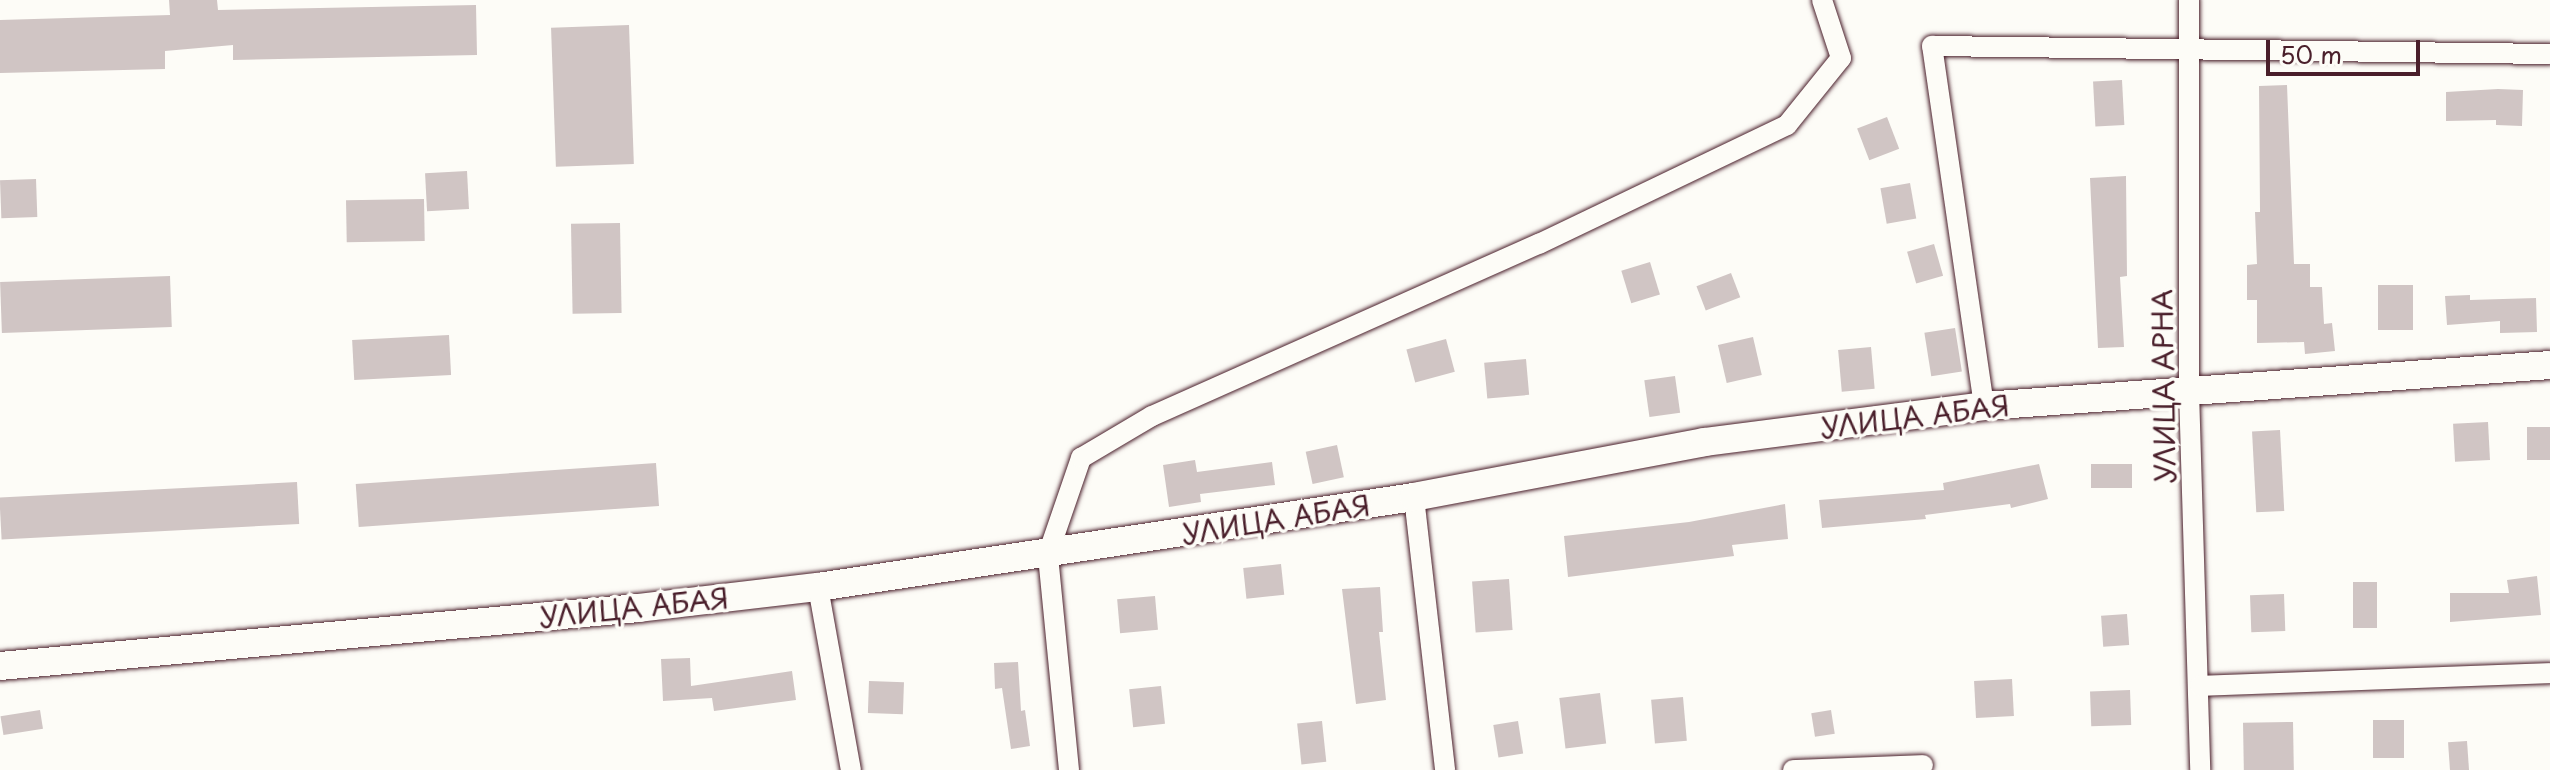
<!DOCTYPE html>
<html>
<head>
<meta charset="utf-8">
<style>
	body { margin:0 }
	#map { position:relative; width:2550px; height:770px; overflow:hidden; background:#fdfcf7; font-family:"Playpen Sans",sans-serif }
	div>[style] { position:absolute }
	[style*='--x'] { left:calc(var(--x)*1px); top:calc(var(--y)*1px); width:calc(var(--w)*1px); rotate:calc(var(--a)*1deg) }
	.building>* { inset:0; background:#d0c5c4; transform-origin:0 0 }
	.roads { filter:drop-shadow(0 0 2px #4a1f2b) drop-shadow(0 0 2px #4a1f2b) }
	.street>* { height:20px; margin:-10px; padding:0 10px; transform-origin:10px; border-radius:10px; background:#fdfcf7 }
	.secondary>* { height:28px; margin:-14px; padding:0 14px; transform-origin:14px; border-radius:14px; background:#fdfcf7 }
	span { translate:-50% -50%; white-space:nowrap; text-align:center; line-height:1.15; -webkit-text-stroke:7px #fdfcf7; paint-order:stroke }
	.street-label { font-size:28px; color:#4a1f2b }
	.scale { position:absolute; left:2266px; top:40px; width:154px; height:36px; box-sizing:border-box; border:4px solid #4a1f2b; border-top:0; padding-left:10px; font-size:24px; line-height:28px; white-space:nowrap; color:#4a1f2b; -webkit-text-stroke:6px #fdfcf7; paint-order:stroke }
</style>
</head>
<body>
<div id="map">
	<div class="building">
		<i style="clip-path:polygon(169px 0,217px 0,218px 10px,476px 5px,477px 55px,233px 60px,233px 45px,165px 51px,165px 69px,0 73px,0 20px,170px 15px)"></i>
		<i style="left:629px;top:25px;width:139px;height:78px;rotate:88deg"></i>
		<i style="left:2122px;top:80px;width:45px;height:29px;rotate:87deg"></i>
		<i style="clip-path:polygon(2287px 85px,2294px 264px,2310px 264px,2310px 287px,2322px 287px,2324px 324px,2332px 323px,2335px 351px,2305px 354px,2304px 342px,2257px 343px,2257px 300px,2247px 300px,2247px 265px,2257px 264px,2255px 212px,2260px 212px,2259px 86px)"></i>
		<i style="clip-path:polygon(2498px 89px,2523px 90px,2522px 126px,2496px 125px,2496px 120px,2446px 121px,2446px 92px)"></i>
		<i style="left:1887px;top:117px;width:34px;height:32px;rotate:69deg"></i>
		<i style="left:467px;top:171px;width:38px;height:42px;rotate:87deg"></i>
		<i style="clip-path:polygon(2126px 176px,2127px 276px,2120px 277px,2124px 347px,2098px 348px,2090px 178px)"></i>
		<i style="left:36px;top:179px;width:38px;height:36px;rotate:88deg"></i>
		<i style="left:1910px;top:183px;width:36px;height:30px;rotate:80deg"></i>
		<i style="left:424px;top:199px;width:42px;height:78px;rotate:89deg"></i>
		<i style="left:620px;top:223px;width:90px;height:49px;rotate:89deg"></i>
		<i style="left:1934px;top:244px;width:33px;height:28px;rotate:74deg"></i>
		<i style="left:1650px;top:262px;width:34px;height:30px;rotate:73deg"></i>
		<i style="left:1731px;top:273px;width:26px;height:37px;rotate:69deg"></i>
		<i style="left:170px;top:276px;width:51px;height:170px;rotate:88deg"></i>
		<i style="left:2378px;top:285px;width:35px;height:45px"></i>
		<i style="clip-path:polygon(2470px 295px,2470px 300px,2536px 298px,2537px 332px,2500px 333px,2500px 321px,2447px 325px,2445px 296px)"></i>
		<i style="left:1955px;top:328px;width:44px;height:31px;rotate:81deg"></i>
		<i style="left:449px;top:335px;width:40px;height:97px;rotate:87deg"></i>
		<i style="left:1753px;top:337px;width:39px;height:36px;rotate:77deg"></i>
		<i style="left:1446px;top:339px;width:34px;height:41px;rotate:75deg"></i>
		<i style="left:1871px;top:347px;width:42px;height:33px;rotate:85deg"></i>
		<i style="left:1526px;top:359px;width:36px;height:42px;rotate:85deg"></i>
		<i style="left:1675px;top:376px;width:37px;height:31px;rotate:82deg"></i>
		<i style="left:2488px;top:422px;width:38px;height:35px;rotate:87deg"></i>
		<i style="left:2527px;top:427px;width:23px;height:33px"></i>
		<i style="left:2280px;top:430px;width:81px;height:28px;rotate:87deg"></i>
		<i style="left:1337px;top:445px;width:33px;height:32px;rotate:78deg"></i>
		<i style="clip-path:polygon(1195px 460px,1197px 472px,1272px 462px,1275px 485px,1200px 494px,1201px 502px,1169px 507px,1163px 465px)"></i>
		<i style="left:656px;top:463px;width:43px;height:301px;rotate:86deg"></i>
		<i style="clip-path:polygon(2039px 464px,2048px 499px,2011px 508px,2010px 504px,1925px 515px,1926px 519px,1822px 528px,1819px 500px,1944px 490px,1943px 483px)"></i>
		<i style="left:2091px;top:464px;width:41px;height:24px"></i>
		<i style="left:297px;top:482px;width:42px;height:298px;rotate:87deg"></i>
		<i style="clip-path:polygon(1785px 504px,1788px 539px,1732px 545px,1734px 556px,1568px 577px,1564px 536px,1689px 522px)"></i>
		<i style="left:1281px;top:564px;width:31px;height:38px;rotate:84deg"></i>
		<i style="clip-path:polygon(2537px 576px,2541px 615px,2450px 622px,2450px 593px,2509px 593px,2507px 580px)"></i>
		<i style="left:1509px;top:579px;width:51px;height:37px;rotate:86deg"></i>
		<i style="left:2353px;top:582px;width:24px;height:46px"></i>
		<i style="clip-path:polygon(1380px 587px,1383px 632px,1379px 632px,1386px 700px,1356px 704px,1342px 589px)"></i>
		<i style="left:2284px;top:594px;width:37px;height:34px;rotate:88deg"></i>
		<i style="left:1155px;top:596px;width:34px;height:38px;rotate:85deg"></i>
		<i style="left:2127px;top:614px;width:31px;height:26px;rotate:86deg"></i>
		<i style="clip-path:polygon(690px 658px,691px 686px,792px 671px,796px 700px,714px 711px,712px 698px,663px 701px,661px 659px)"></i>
		<i style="clip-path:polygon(1018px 662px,1021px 711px,1025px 710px,1030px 746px,1011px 749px,1002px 688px,995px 689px,994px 663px)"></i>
		<i style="left:2012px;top:679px;width:37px;height:38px;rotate:87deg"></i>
		<i style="left:869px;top:681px;width:35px;height:32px;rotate:2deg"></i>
		<i style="left:1161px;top:686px;width:38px;height:32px;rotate:84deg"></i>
		<i style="left:2130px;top:690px;width:35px;height:40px;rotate:88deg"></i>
		<i style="left:1600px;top:693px;width:51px;height:41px;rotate:83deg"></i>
		<i style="left:1683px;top:697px;width:44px;height:32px;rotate:85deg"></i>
		<i style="left:40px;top:710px;width:19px;height:40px;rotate:81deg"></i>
		<i style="left:1831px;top:710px;width:24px;height:20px;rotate:81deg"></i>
		<i style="left:2404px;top:720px;width:38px;height:31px;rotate:90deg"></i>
		<i style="left:1322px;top:721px;width:41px;height:25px;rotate:84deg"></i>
		<i style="left:1518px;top:721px;width:33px;height:25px;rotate:81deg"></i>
		<i style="left:2293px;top:722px;width:48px;height:50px;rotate:89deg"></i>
		<i style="left:2467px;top:741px;width:29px;height:19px;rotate:86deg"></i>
	</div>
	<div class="roads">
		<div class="street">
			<i style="--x:2189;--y:0;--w:391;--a:90"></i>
			<i style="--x:2189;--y:391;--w:379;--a:88.3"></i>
			<i style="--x:1984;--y:406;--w:364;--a:-98.2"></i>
			<i style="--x:1932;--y:46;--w:618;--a:0.74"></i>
			<i style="--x:1414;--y:497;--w:275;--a:83.5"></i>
			<i style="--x:818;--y:587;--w:186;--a:79.8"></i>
			<i style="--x:2200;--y:686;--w:350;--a:-2.1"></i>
			<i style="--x:1069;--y:770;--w:217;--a:-95.6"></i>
			<i style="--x:1048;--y:554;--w:102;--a:-71"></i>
			<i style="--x:1081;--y:458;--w:82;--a:-30.6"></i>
			<i style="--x:1152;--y:416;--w:424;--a:-24"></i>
			<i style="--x:1539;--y:244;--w:275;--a:-25.6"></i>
			<i style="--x:1787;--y:125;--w:86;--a:-51.1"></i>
			<i style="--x:1841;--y:58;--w:61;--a:-108.1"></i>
			<i style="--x:1793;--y:770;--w:130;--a:-2.2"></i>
		</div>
		<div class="secondary">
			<i style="--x:0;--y:666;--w:641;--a:-5.19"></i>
			<i style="--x:638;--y:608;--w:181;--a:-6.7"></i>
			<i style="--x:818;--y:587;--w:603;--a:-8.59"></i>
			<i style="--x:1414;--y:497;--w:295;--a:-10.7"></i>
			<i style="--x:1704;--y:442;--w:282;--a:-7.3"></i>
			<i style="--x:1984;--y:406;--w:567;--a:-4.14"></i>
		</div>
	</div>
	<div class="street-label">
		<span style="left:2163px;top:386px;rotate:-91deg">УЛИЦА АРНА</span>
		<span style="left:1915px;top:416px;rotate:-7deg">УЛИЦА АБАЯ</span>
		<span style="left:1276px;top:519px;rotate:-9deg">УЛИЦА АБАЯ</span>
		<span style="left:634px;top:607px;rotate:-6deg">УЛИЦА АБАЯ</span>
	</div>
	<div class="scale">50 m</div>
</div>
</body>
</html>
